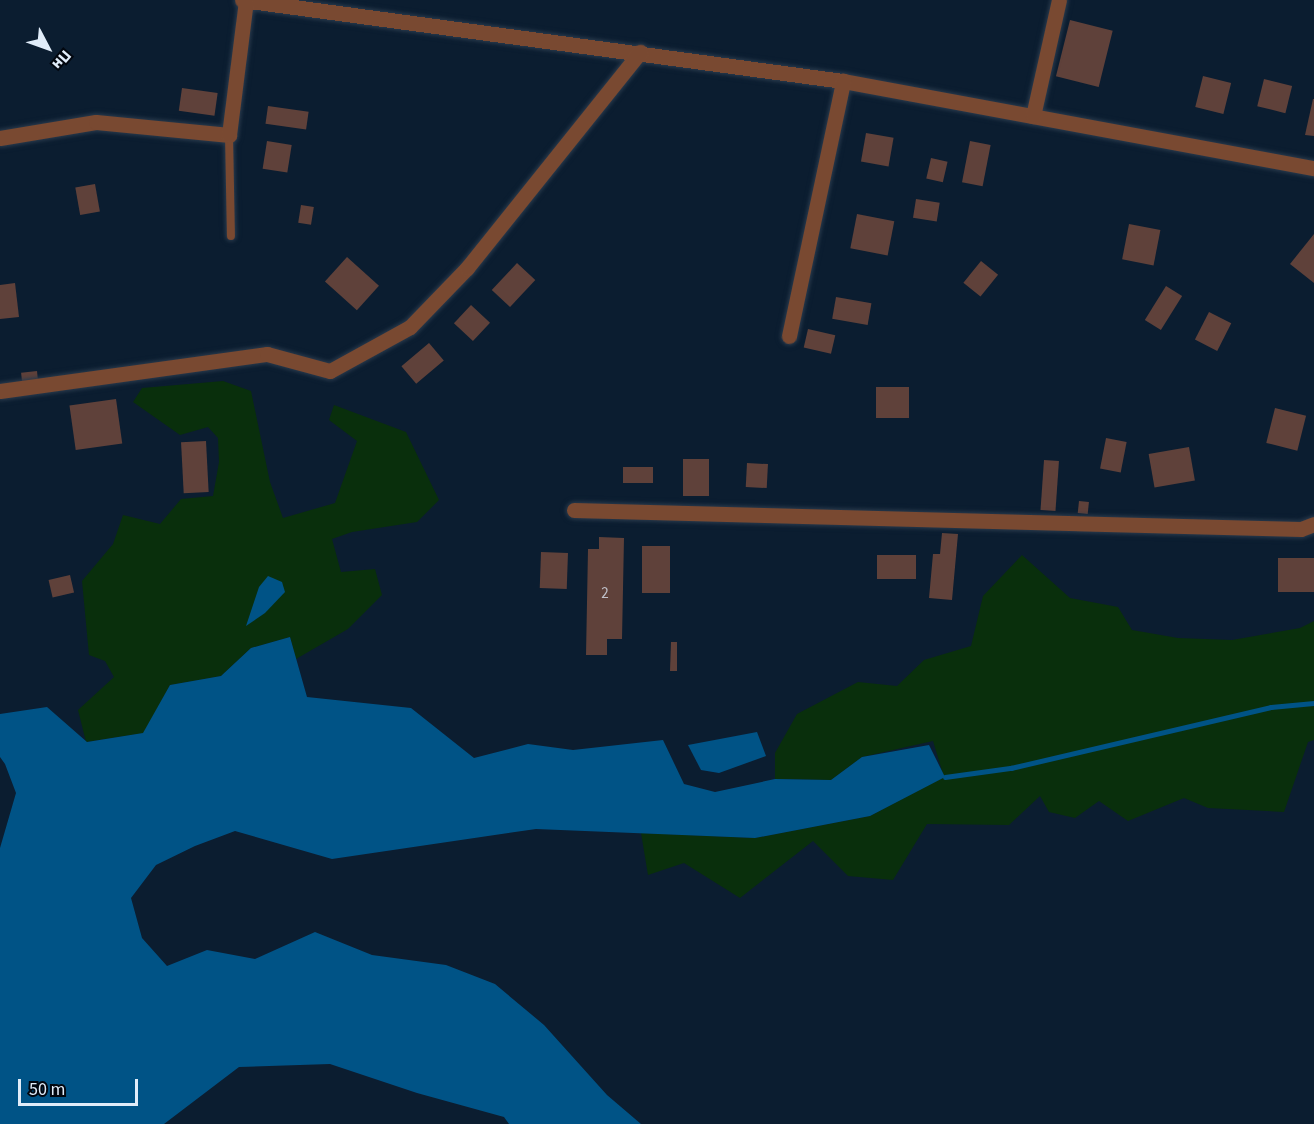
<!DOCTYPE html>
<html>
<head>
<meta charset="utf-8">
<style>
	body { margin:0 }
	#map { position:relative; width:1314px; height:1124px; overflow:hidden; background:#0b1d30; font-family:"Source Sans 3",sans-serif }
	div>[style] { position:absolute }
	[style*='--x'] { left:calc(var(--x)*1px); top:calc(var(--y)*1px); width:calc(var(--w)*1px); rotate:calc(var(--a)*1deg) }
	.green>* { inset:0; background:#092f0c }
	.water>* { inset:0; background:#005386 }
	.stream>* { height:4.5px; margin:-2.25px; padding:0 2.25px; transform-origin:2.25px; border-radius:2.25px; background:#005386 }
	.building>* { inset:0; background:#5f413a; transform-origin:0 0 }
	.roads { filter:drop-shadow(0 0 2px #293a4c) drop-shadow(0 0 2px #293a4c) }
	.service>* { height:8px; margin:-4px; padding:0 4px; transform-origin:4px; border-radius:4px; background:#794931 }
	.minor>* { height:15px; margin:-7.5px; padding:0 7.5px; transform-origin:7.5px; border-radius:7.5px; background:#794931 }
	span { translate:-50% -50%; white-space:nowrap; text-align:center; line-height:1.15; -webkit-text-stroke:4.5px #02070f; paint-order:stroke }
	.number-label { font-size:15px; color:#c0c1c9 }
	.number-label span { -webkit-text-stroke-width:0 }
	.north { position:absolute; left:18px; top:18px; width:60px; height:60px; -webkit-text-stroke:4px #02070f; paint-order:stroke; rotate:131deg; font-size:16px; font-weight:700; line-height:24px; text-align:center; color:#e0ecf9 }
	.north::after { content:''; display:block; margin:auto; width:21px; height:27px; background:#e0ecf9; clip-path:polygon(50% 0,100% 100%,50% 72%,0 100%) }
	.scale { position:absolute; left:18px; top:1079px; width:120px; height:27px; box-sizing:border-box; border:3px solid #e0ecf9; border-top:0; padding-left:8px; font-size:18px; line-height:21px; white-space:nowrap; color:#e0ecf9; -webkit-text-stroke:4px #02070f; paint-order:stroke }
</style>
</head>
<body>
<div id="map">
	<div class="green">
		<i style="clip-path:polygon(223px 381px,251px 391px,270px 482px,283px 518px,335px 503px,357px 441px,329px 420px,334px 405px,406px 432px,439px 500px,417px 522px,352px 532px,332px 539px,341px 572px,375px 569px,382px 595px,348px 629px,296px 659px,290px 637px,251px 648px,221px 676px,170px 685px,144px 733px,86px 742px,78px 710px,114px 677px,105px 661px,89px 655px,82px 581px,113px 544px,123px 515px,160px 524px,181px 499px,213px 496px,219px 462px,218px 438px,208px 427px,180px 435px,133px 402px,142px 388px)"></i>
		<i style="clip-path:polygon(1022px 555px,1070px 598px,1118px 607px,1132px 630px,1178px 638px,1232px 640px,1300px 628px,1314px 621px,1314px 740px,1308px 742px,1284px 812px,1208px 808px,1184px 798px,1128px 821px,1099px 801px,1075px 818px,1049px 812px,1040px 796px,1009px 825px,927px 824px,893px 880px,848px 876px,813px 841px,740px 898px,684px 863px,648px 875px,641px 833px,755px 838px,870px 816px,944px 777px,933px 741px,862px 757px,831px 780px,775px 779px,775px 753px,797px 714px,858px 682px,897px 686px,924px 660px,971px 646px,983px 596px)"></i>
	</div>
	<div class="water">
		<i style="clip-path:polygon(268px 576px,282px 582px,285px 592px,265px 613px,246px 626px,259px 587px)"></i>
		<i style="clip-path:polygon(290px 637px,307px 697px,411px 708px,474px 758px,528px 744px,573px 750px,663px 740px,684px 784px,715px 792px,775px 779px,831px 780px,862px 757px,929px 745px,945px 777px,870px 816px,755px 838px,536px 829px,332px 859px,235px 831px,195px 846px,156px 865px,131px 898px,142px 938px,167px 966px,207px 950px,255px 959px,315px 932px,372px 955px,446px 965px,495px 984px,544px 1025px,607px 1095px,641px 1124px,509px 1124px,504px 1117px,417px 1093px,330px 1064px,239px 1067px,164px 1124px,0 1124px,0 848px,16px 793px,5px 764px,0 757px,0 714px,47px 707px,87px 742px,143px 733px,170px 685px,221px 676px,251px 648px)"></i>
		<i style="clip-path:polygon(757px 732px,766px 756px,719px 773px,701px 770px,688px 745px)"></i>
	</div>
	<div class="stream">
		<i style="--x:945;--y:777;--w:67;--a:-7.8"></i>
		<i style="--x:1011;--y:768;--w:267;--a:-13.2"></i>
		<i style="--x:1271;--y:707;--w:43;--a:-5.3"></i>
	</div>
	<div class="building">
		<i style="left:1070px;top:20px;width:44px;height:58px;rotate:14deg"></i>
		<i style="left:1203px;top:76px;width:29px;height:32px;rotate:14deg"></i>
		<i style="left:1264px;top:79px;width:29px;height:28px;rotate:14deg"></i>
		<i style="left:182px;top:88px;width:36px;height:23px;rotate:8deg"></i>
		<i style="clip-path:polygon(1313px 99px,1314px 99px,1314px 136px,1305px 135px)"></i>
		<i style="left:268px;top:106px;width:41px;height:18px;rotate:8deg"></i>
		<i style="left:866px;top:133px;width:28px;height:29px;rotate:10deg"></i>
		<i style="left:267px;top:141px;width:25px;height:28px;rotate:9deg"></i>
		<i style="left:970px;top:141px;width:21px;height:42px;rotate:11deg"></i>
		<i style="left:931px;top:158px;width:17px;height:21px;rotate:13deg"></i>
		<i style="left:95px;top:184px;width:28px;height:20px;rotate:80deg"></i>
		<i style="left:916px;top:199px;width:24px;height:19px;rotate:9deg"></i>
		<i style="left:301px;top:205px;width:13px;height:18px;rotate:9deg"></i>
		<i style="left:857px;top:214px;width:38px;height:35px;rotate:11deg"></i>
		<i style="left:1129px;top:224px;width:32px;height:36px;rotate:11deg"></i>
		<i style="clip-path:polygon(1314px 234px,1314px 283px,1290px 264px)"></i>
		<i style="left:347px;top:257px;width:43px;height:33px;rotate:42deg"></i>
		<i style="left:981px;top:261px;width:22px;height:28px;rotate:39deg"></i>
		<i style="left:517px;top:263px;width:25px;height:37px;rotate:43deg"></i>
		<i style="clip-path:polygon(15px 283px,19px 317px,0 319px,0 285px)"></i>
		<i style="left:1166px;top:286px;width:19px;height:40px;rotate:32deg"></i>
		<i style="left:836px;top:297px;width:36px;height:22px;rotate:10deg"></i>
		<i style="left:471px;top:305px;width:26px;height:25px;rotate:43deg"></i>
		<i style="left:1209px;top:312px;width:25px;height:31px;rotate:27deg"></i>
		<i style="left:808px;top:329px;width:28px;height:19px;rotate:13deg"></i>
		<i style="left:429px;top:343px;width:23px;height:36px;rotate:50deg"></i>
		<i style="left:37px;top:371px;width:9px;height:16px;rotate:84deg"></i>
		<i style="left:876px;top:387px;width:33px;height:31px"></i>
		<i style="left:116px;top:399px;width:45px;height:47px;rotate:82deg"></i>
		<i style="left:1275px;top:408px;width:32px;height:36px;rotate:14deg"></i>
		<i style="left:1106px;top:438px;width:21px;height:31px;rotate:11deg"></i>
		<i style="left:206px;top:441px;width:51px;height:25px;rotate:87deg"></i>
		<i style="left:1189px;top:447px;width:34px;height:41px;rotate:80deg"></i>
		<i style="left:683px;top:459px;width:26px;height:37px"></i>
		<i style="left:1044px;top:460px;width:15px;height:50px;rotate:4deg"></i>
		<i style="left:747px;top:463px;width:21px;height:24px;rotate:3deg"></i>
		<i style="left:623px;top:467px;width:30px;height:16px"></i>
		<i style="left:1079px;top:501px;width:10px;height:12px;rotate:6deg"></i>
		<i style="clip-path:polygon(942px 533px,958px 534px,952px 600px,929px 598px,933px 554px,940px 554px)"></i>
		<i style="clip-path:polygon(599px 537px,624px 538px,622px 639px,607px 639px,607px 655px,586px 655px,588px 549px,599px 549px)"></i>
		<i style="left:642px;top:546px;width:28px;height:47px"></i>
		<i style="left:541px;top:552px;width:27px;height:36px;rotate:2deg"></i>
		<i style="left:877px;top:555px;width:39px;height:24px"></i>
		<i style="left:1278px;top:558px;width:36px;height:34px"></i>
		<i style="left:70px;top:575px;width:18px;height:22px;rotate:77deg"></i>
		<i style="clip-path:polygon(671px 642px,677px 642px,677px 671px,670px 671px)"></i>
	</div>
	<div class="roads">
		<div class="service">
			<i style="--x:229;--y:135;--w:101;--a:88.9"></i>
		</div>
		<div class="minor">
			<i style="--x:242;--y:0;--w:606;--a:7.68"></i>
			<i style="--x:843;--y:81;--w:479;--a:10.5"></i>
			<i style="--x:1033;--y:116;--w:119;--a:-77.4"></i>
			<i style="--x:0;--y:138;--w:97;--a:-9.5"></i>
			<i style="--x:96;--y:122;--w:134;--a:5.6"></i>
			<i style="--x:229;--y:135;--w:135;--a:-82.8"></i>
			<i style="--x:789;--y:336;--w:261;--a:-78"></i>
			<i style="--x:0;--y:391;--w:270;--a:-7.9"></i>
			<i style="--x:267;--y:354;--w:65;--a:15.1"></i>
			<i style="--x:330;--y:371;--w:91;--a:-28.8"></i>
			<i style="--x:410;--y:327;--w:82;--a:-46"></i>
			<i style="--x:467;--y:268;--w:277;--a:-51.3"></i>
			<i style="--x:574;--y:510;--w:727;--a:1.5"></i>
			<i style="--x:1301;--y:529;--w:14;--a:-21"></i>
		</div>
	</div>
	<div class="number-label">
		<span style="left:605px;top:594px">2</span>
	</div>
	<div class="north">Пн</div>
	<div class="scale">50 m</div>
</div>
</body>
</html>
